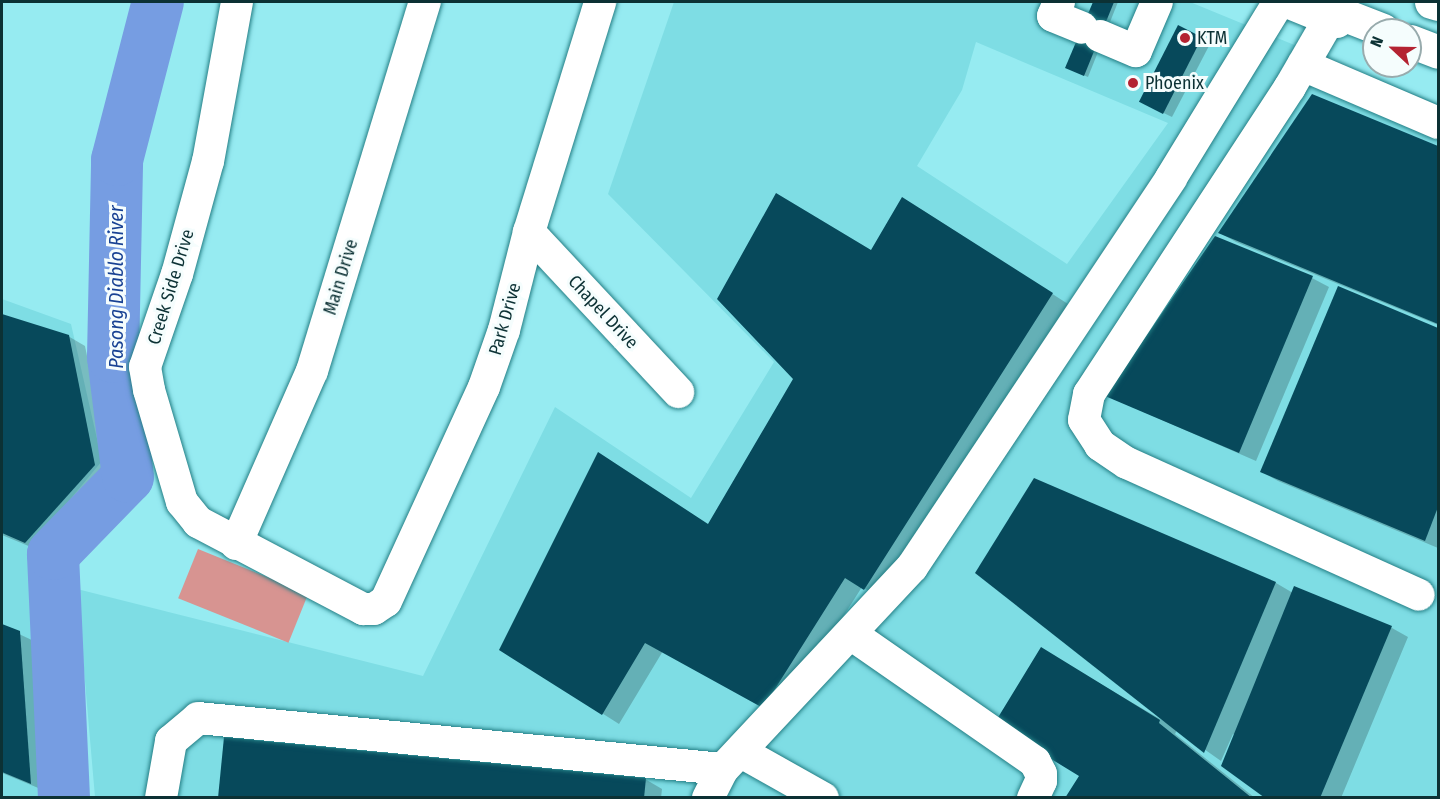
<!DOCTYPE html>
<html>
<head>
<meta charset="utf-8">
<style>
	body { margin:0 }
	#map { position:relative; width:1440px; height:799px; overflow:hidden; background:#96ebf1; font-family:"Fira Sans Condensed",sans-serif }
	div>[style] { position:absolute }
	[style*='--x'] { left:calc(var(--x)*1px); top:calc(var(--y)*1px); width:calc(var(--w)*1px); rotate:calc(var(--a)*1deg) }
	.built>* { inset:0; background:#7edde4 }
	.green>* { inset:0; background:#d79491; transform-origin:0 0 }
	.shadow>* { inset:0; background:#0003 }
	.river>* { height:52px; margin:-26px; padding:0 26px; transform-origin:26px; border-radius:26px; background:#769de2 }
	.building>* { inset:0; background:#07495b; transform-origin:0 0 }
	.roads { filter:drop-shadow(0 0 2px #237e85) drop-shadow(0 0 2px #237e85) }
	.minor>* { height:32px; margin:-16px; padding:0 16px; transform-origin:16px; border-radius:16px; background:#fff }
	.major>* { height:33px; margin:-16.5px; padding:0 16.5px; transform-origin:16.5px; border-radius:16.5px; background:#fff }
	.highway>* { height:33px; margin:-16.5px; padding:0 16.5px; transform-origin:16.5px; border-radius:16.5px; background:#fff }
	.dots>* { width:16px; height:16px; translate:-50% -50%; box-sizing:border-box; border:3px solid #f5fdfd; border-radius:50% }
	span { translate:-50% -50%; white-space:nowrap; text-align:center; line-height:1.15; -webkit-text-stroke:6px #f5fdfd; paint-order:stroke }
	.poi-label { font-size:18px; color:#0c3134 }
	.left { translate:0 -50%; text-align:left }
	.street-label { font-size:18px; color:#0c3134 }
	.water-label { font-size:20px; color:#184293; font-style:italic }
	.frame { position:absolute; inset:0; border:3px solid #0c3134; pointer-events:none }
	.north { position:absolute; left:1362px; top:18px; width:60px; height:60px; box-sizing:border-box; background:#f5fdfd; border:2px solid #98abad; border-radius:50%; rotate:292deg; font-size:16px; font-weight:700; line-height:24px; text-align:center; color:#0c3134 }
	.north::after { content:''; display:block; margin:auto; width:21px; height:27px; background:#b42332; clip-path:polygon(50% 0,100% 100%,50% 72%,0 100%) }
</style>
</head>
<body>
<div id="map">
	<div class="built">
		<i style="clip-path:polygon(evenodd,674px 2px,1190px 2px,1438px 104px,1438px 797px,95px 797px,77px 589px,423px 676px,555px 407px,691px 498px,774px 362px,608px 194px,674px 2px,976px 42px,1168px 123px,1067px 264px,917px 166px,962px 90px,976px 42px)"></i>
		<i style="clip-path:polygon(2px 299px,71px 324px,102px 461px,34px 543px,42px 778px,50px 797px,2px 798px)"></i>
	</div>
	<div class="green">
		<i style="left:198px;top:549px;width:119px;height:53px;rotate:22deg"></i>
	</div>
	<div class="shadow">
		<i style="clip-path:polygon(1094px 2px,1118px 2px,1088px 77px,1067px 68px)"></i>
		<i style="clip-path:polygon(1179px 27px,1210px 44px,1172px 117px,1149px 106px)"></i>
		<i style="clip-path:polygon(1313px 96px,1438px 148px,1438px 325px,1236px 242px,1220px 233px)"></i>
		<i style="clip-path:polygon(919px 208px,1068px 304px,881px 598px,862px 587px,780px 716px,663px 651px,619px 724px,501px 649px,709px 525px,872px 251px)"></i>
		<i style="clip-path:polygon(1312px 278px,1329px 287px,1256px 461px,1107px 396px)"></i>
		<i style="clip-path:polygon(1338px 288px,1438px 330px,1438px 548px,1278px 481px,1262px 472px)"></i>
		<i style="clip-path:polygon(2px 315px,68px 336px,85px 346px,111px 475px,43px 552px,2px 535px)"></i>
		<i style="clip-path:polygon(1034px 480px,1276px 583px,1293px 593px,1295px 588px,1392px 628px,1408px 637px,1341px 798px,1268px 798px,1235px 735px,1233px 734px,1221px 761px,1177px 730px,1175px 734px,1255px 798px,1067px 798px,1081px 775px,1058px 659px,1172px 726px)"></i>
		<i style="clip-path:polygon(2px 626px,36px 642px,48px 792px,2px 773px)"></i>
		<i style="clip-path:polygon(645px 779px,662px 789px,661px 798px,220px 798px)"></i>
	</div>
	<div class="river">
		<i style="--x:64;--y:798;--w:244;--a:-92.6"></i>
		<i style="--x:53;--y:554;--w:107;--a:-45.8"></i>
		<i style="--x:128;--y:477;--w:121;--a:-97.1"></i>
		<i style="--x:113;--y:357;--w:197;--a:-88.8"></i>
		<i style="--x:117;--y:160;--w:163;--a:-75.5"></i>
	</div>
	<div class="building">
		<i style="clip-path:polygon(1093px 2px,1114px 2px,1084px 76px,1065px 68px)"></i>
		<i style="left:1178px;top:25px;width:27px;height:86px;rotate:27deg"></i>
		<i style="clip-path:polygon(1312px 94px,1438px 146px,1438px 324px,1218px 233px)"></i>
		<i style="clip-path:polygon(776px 193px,871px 250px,902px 197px,1053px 293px,864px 590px,845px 578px,763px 708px,645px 643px,602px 715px,499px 650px,598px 452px,708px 524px,793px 379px,717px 299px)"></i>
		<i style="clip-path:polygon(1215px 236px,1313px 276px,1239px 453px,1105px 396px)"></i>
		<i style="clip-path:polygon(1338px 286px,1438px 328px,1438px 507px,1425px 541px,1260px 472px)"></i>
		<i style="clip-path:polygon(2px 314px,69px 335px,95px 465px,25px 543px,2px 533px)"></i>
		<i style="clip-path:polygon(1034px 478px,1276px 582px,1204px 753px,975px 573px)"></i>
		<i style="clip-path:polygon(1294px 586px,1392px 626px,1320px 798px,1265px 798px,1221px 766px)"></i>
		<i style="clip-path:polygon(2px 624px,20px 631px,31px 784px,2px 772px)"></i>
		<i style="clip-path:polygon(1041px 647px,1160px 720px,1159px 723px,1252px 798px,1065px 798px,1079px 776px,994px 724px)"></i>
		<i style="clip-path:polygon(224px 737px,646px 778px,644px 798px,218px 798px)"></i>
	</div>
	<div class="roads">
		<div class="minor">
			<i style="--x:237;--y:2;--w:162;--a:100.3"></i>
			<i style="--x:208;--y:161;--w:117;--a:105.3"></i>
			<i style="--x:177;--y:274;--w:98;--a:109"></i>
			<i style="--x:145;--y:367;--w:23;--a:80"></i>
			<i style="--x:149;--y:390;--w:117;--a:73.6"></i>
			<i style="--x:182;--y:502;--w:26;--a:51"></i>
			<i style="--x:198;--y:522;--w:187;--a:27.8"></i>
			<i style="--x:363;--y:609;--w:11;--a:0"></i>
			<i style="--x:374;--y:609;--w:14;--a:-34"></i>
			<i style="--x:386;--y:601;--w:235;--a:-65.4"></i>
			<i style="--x:484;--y:387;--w:60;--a:-70.7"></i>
			<i style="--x:504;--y:330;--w:101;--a:-75.7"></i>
			<i style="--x:529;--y:232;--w:241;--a:-72.8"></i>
			<i style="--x:1059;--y:2;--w:15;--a:113"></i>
			<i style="--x:1053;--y:16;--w:31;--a:22"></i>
			<i style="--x:1330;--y:18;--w:80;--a:120.1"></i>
			<i style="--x:1290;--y:87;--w:367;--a:123.2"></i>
			<i style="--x:1089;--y:394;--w:26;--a:101"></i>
			<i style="--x:1084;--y:420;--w:30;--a:57"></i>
			<i style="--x:1100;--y:445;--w:32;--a:34"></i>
			<i style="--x:1127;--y:463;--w:320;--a:24.3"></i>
			<i style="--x:1100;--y:36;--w:39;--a:23"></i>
			<i style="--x:1136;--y:51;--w:53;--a:-66.8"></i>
			<i style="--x:1303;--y:65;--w:147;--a:23.2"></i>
			<i style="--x:529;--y:232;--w:219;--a:47"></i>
			<i style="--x:236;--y:544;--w:189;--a:-66.3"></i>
			<i style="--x:312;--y:371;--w:386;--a:-73"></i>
			<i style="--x:851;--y:634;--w:224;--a:34.8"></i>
			<i style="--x:1035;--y:762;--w:13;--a:63"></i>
			<i style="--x:1041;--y:774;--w:7;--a:90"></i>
			<i style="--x:1041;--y:781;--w:19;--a:115"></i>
			<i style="--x:741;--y:752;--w:94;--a:29.3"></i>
			<i style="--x:161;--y:798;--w:58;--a:-80"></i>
			<i style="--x:171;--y:741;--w:35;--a:-40"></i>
			<i style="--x:198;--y:718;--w:527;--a:5.55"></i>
			<i style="--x:708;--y:798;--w:33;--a:-63"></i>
			<i style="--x:723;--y:769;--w:277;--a:-46.9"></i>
			<i style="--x:912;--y:567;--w:467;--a:-56.3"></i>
			<i style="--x:1171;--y:178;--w:206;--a:-58.5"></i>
		</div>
		<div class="major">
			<i style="--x:1289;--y:2;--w:51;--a:22"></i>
		</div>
		<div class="highway">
			<i style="--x:1311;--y:2;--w:77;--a:21.3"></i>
			<i style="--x:1431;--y:2;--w:7;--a:16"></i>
			<i style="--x:1410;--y:41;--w:30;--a:21"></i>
		</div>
	</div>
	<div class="dots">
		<i style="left:1185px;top:38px;background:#b42332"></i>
		<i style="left:1133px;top:83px;background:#b42332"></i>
	</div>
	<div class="poi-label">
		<span class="left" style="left:1197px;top:38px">KTM</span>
		<span class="left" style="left:1145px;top:83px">Phoenix</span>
	</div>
	<div class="street-label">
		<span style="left:341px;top:277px;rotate:-73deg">Main Drive</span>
		<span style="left:171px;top:287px;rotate:-73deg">Creek Side Drive</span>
		<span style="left:603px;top:312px;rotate:47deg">Chapel Drive</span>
		<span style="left:505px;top:319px;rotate:-74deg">Park Drive</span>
	</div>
	<div class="water-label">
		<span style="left:116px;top:287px;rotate:-90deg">Pasong Diablo River</span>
	</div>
	<div class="frame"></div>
	<div class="north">N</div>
</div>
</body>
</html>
